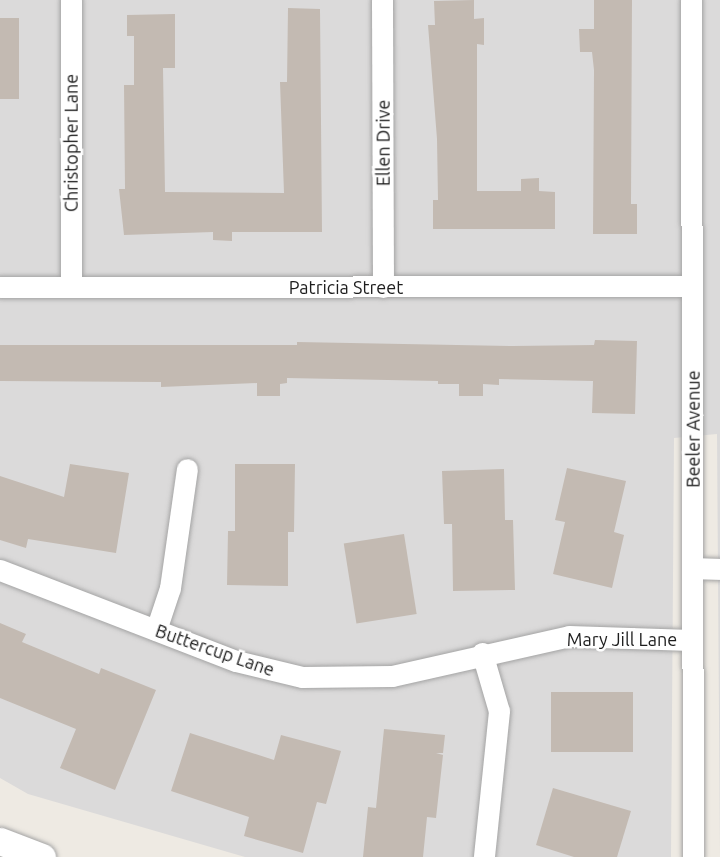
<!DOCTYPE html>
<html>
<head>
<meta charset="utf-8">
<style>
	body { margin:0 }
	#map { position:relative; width:720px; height:857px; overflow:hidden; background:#eeeae3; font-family:Ubuntu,sans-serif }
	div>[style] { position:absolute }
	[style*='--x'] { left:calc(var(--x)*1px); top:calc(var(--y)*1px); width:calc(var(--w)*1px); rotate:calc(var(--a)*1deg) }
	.residential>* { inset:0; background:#dbdada }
	.building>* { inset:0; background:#c3bab2; transform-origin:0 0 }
	.roads { filter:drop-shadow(0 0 2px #a4a4a4) drop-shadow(0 0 2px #a4a4a4) }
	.minor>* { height:21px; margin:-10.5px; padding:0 10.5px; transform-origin:10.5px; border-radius:10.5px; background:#fff }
	.tertiary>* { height:27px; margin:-13.5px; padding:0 13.5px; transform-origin:13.5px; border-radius:13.5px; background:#fff }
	span { translate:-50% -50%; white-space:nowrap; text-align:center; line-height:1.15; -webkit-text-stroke:5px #fff; paint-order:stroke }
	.street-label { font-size:18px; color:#1d1d1d }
</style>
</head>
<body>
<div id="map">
	<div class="residential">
		<i style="clip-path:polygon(0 0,720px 0,720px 857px,717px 434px,674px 438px,671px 857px,245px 857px,28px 794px,0 778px)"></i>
	</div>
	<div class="building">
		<i style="clip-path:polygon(474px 0,474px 19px,484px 18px,484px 45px,477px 44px,477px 191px,521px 191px,521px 179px,539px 178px,539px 191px,555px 192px,555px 229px,433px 229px,433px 200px,438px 200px,437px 139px,428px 25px,435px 25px,434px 1px)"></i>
		<i style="clip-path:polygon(594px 0,632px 0,631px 204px,637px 204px,637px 234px,593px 234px,594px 70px,592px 52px,580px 52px,579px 29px,594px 29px)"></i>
		<i style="clip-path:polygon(288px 8px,320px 9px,322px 232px,232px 232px,232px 241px,213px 240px,213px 232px,124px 235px,119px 189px,125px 189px,124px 85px,134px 85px,134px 36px,127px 36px,127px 15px,175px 14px,175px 68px,163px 68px,165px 192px,284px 193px,280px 82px,287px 82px)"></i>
		<i style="left:0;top:18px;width:19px;height:81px"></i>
		<i style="clip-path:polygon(595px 340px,637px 341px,635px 414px,592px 413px,593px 381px,499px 379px,499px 385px,483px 384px,483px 396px,459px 396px,459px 384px,438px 384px,438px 381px,287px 378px,287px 383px,280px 384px,280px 396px,257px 396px,257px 383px,161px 387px,161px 382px,0 381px,0 345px,297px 345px,297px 342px,512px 346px,594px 345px)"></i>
		<i style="clip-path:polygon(70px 464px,129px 473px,116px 553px,28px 539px,26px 548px,0 540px,0 476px,64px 497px)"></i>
		<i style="clip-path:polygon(235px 464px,295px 464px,294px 532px,288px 532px,288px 586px,227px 585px,228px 531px,235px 531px)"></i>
		<i style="clip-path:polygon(567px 468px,626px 481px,614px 532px,624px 535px,612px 588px,553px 574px,565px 522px,555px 520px)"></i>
		<i style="clip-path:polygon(504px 469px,505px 520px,513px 520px,515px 590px,453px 591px,452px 524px,444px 524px,442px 471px)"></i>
		<i style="left:404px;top:534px;width:81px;height:61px;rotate:81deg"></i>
		<i style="clip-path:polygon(0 623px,26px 634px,22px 642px,99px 674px,101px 668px,156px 690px,115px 790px,60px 768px,76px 729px,0 698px)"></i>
		<i style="left:633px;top:692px;width:60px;height:82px;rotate:90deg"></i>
		<i style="clip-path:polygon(384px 729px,445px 735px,443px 753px,436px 753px,443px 755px,436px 818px,427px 817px,423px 857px,363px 857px,368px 807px,376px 808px)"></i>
		<i style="clip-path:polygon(190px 733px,274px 760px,281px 735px,341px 751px,326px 804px,317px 802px,303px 853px,244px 836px,249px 817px,171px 791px)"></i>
		<i style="clip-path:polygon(553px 788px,631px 811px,617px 857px,574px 857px,536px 845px)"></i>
	</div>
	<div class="roads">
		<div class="minor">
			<i style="--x:382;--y:0;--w:287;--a:89.8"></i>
			<i style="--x:691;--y:0;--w:857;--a:89.87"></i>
			<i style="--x:71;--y:286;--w:286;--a:-90"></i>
			<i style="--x:0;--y:287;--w:692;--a:-0.08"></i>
			<i style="--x:693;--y:568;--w:27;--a:2"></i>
			<i style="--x:0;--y:570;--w:253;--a:21.1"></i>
			<i style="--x:236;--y:661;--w:68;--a:13.6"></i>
			<i style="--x:302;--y:677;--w:90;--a:-0.6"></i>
			<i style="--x:392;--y:676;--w:181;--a:-12.7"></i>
			<i style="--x:569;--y:636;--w:122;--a:1.9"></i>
			<i style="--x:156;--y:630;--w:44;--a:-71.6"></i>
			<i style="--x:170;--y:588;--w:120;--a:-81.9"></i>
			<i style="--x:482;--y:653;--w:60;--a:73.7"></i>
			<i style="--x:499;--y:711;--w:147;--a:95.9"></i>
		</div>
		<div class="tertiary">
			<i style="--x:0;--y:841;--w:45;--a:20.9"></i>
		</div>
	</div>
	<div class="street-label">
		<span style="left:71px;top:143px;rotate:-90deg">Christopher Lane</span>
		<span style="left:383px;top:143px;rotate:-90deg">Ellen Drive</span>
		<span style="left:346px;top:287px">Patricia Street</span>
		<span style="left:693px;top:429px;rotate:-90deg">Beeler Avenue</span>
		<span style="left:622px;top:639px">Mary Jill Lane</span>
		<span style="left:215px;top:650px;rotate:19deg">Buttercup Lane</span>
	</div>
</div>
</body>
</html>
